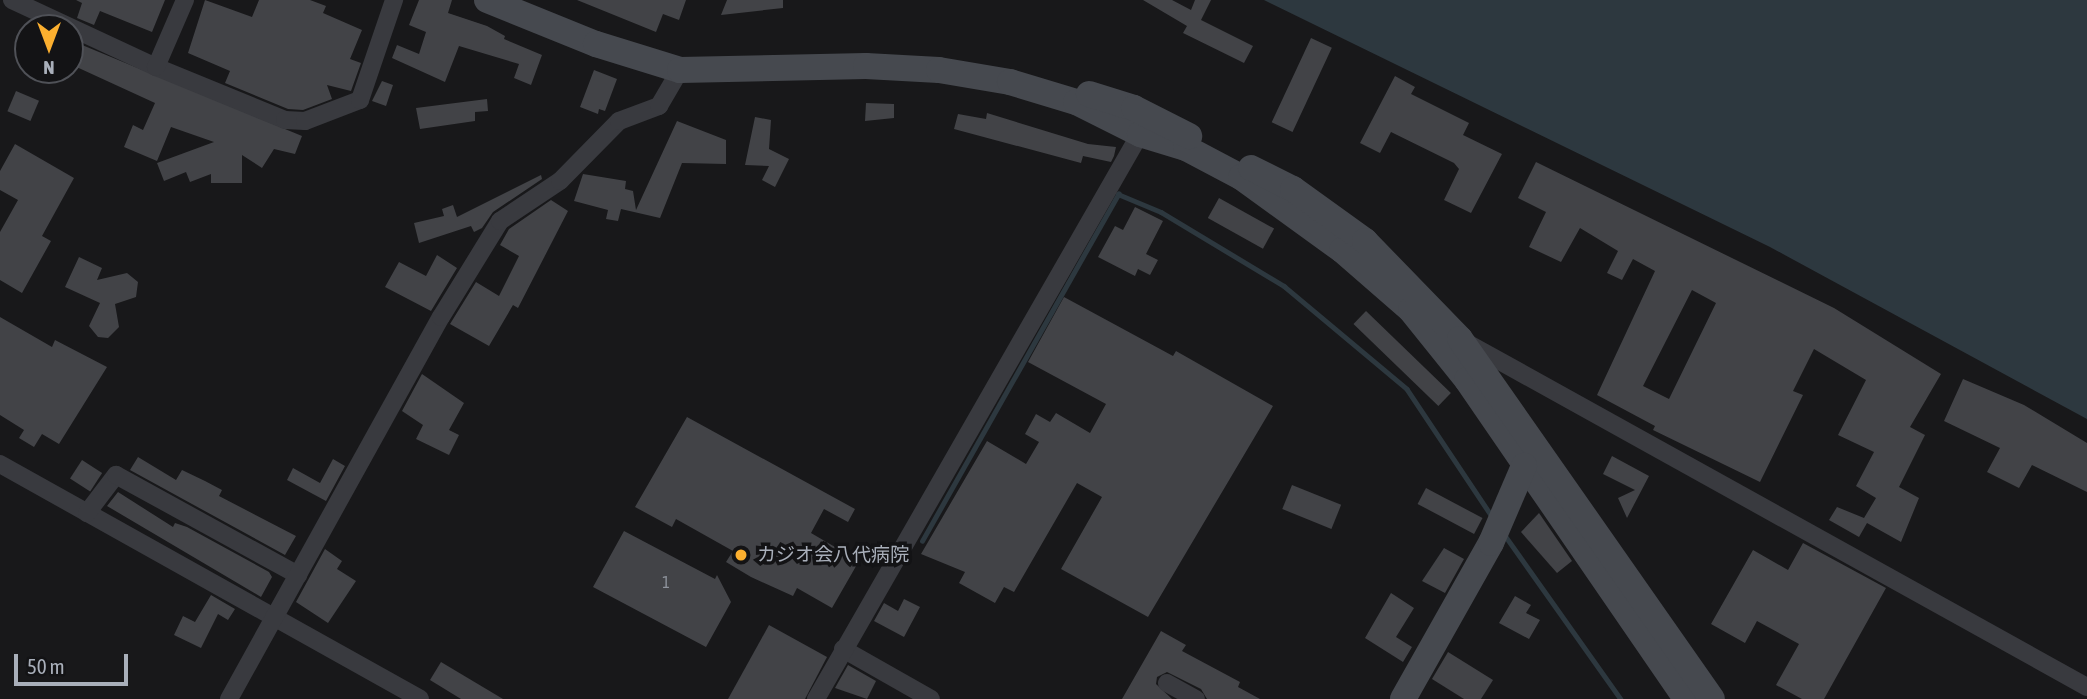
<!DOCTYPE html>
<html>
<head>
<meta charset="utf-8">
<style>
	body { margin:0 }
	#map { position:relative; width:2087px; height:699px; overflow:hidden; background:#18181a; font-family:"Asap Condensed","Noto Sans JP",sans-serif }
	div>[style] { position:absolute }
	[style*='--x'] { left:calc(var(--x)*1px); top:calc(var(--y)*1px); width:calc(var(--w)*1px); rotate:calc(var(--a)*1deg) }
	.water>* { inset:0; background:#2d383f }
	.stream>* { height:4.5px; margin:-2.25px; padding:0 2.25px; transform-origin:2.25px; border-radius:2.25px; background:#2d383f }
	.building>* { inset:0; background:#424347; transform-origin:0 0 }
	.street>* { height:18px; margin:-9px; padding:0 9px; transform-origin:9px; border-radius:9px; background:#393a3f }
	.secondary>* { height:26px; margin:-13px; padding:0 13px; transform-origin:13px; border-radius:13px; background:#46494f }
	.dots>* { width:19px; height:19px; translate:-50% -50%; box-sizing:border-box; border:4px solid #131315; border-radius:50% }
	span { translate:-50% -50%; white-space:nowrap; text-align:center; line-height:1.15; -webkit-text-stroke:7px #131315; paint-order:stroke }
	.number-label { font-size:16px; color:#8f949d }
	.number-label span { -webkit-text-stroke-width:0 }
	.poi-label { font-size:19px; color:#a9afba }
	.left { translate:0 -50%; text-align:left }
	.north { position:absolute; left:14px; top:14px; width:70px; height:70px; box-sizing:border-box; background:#131315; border:2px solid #4f5157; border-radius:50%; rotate:180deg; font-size:19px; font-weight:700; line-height:28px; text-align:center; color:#a9afba }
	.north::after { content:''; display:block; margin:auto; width:24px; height:32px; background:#fbaf2f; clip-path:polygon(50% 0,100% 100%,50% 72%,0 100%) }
	.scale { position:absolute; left:14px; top:654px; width:114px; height:32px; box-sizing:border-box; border:4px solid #a9afba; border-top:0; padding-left:9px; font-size:21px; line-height:24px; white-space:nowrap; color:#a9afba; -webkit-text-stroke:5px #131315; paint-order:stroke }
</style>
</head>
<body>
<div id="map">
	<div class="water">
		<i style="clip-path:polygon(1264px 0,2087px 0,2087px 419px,1770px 247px)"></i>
	</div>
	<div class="stream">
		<i style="--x:1504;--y:534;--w:202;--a:54.7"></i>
		<i style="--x:922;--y:541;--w:399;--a:-60.5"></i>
		<i style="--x:1118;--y:194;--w:47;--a:22.7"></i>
		<i style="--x:1161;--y:212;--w:144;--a:31"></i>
		<i style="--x:1284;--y:286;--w:160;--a:39.9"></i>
		<i style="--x:1407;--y:389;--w:151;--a:56.3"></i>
	</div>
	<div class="building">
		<i style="clip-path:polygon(76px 0,165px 0,152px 32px,100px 11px,94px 25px,77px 18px,82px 3px)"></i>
		<i style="clip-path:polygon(205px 0,252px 17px,259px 0,310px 0,326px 6px,323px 13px,362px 30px,350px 59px,361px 63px,351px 91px,327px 85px,332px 99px,303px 110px,288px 109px,225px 83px,230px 71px,188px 53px)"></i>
		<i style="clip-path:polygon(419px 0,452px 0,448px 13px,487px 26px,505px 36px,504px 39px,542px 55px,531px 85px,514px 78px,519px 64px,459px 46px,445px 82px,392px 58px,397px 45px,419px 54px,426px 32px,409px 25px)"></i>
		<i style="clip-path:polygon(577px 0,686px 0,679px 20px,663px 14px,656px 32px)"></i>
		<i style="clip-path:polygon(727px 0,783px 0,783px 8px,721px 15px)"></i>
		<i style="clip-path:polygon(1143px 0,1172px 0,1191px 10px,1195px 0,1211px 0,1201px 20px,1253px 46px,1244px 63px,1183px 33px,1187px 26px)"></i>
		<i style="left:1311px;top:38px;width:23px;height:93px;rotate:25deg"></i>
		<i style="clip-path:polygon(70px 40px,302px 136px,295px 154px,274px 149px,262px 168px,242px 155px,242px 183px,211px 183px,211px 174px,190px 182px,186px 172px,164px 181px,157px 163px,214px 142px,171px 127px,157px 161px,124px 147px,133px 125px,143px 130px,155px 103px,70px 64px)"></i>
		<i style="clip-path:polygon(594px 70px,617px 79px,605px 111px,599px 109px,598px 114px,580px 107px)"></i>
		<i style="clip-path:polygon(1395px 76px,1415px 87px,1411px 94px,1469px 123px,1463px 135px,1502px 154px,1471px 213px,1444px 200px,1459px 169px,1454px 163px,1391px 132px,1380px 153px,1360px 143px)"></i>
		<i style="clip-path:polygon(382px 81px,393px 85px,386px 106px,372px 101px)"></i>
		<i style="left:16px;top:91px;width:25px;height:22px;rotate:23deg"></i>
		<i style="clip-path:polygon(487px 99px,488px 111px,475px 112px,475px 121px,420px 129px,416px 108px)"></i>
		<i style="clip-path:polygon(866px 103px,894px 104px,894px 118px,865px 121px)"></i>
		<i style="clip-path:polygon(987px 113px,1088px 144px,1116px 147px,1114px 156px,1111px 162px,1083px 156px,1081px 163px,954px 129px,958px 114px,986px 119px)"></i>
		<i style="clip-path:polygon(755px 117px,771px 120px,769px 149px,789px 159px,775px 187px,762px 180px,769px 166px,745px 165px)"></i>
		<i style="clip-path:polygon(677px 121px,726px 140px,726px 164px,682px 163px,660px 218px,621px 209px,618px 221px,606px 219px,608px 210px,574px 201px,583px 174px,626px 181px,625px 189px,633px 191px,636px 210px)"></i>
		<i style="clip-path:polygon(15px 144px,74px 178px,42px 236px,51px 241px,22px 293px,0 280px,0 232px,18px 200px,0 190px,0 171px)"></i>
		<i style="clip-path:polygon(evenodd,1536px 162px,1834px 308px,1941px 374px,1910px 427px,1925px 435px,1899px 487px,1919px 498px,1901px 542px,1867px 523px,1859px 537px,1829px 520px,1837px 507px,1864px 518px,1876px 498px,1856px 486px,1874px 452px,1838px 435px,1866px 380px,1814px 349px,1793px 391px,1803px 395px,1760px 482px,1653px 430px,1655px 426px,1597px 395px,1655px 271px,1633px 259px,1622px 280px,1607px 273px,1618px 251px,1580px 228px,1561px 262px,1529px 247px,1546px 212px,1518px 198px,1536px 162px,1692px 290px,1716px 303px,1669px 399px,1643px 386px,1692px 290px)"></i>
		<i style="clip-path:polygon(541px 175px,542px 179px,493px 212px,482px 228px,474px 232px,471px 226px,419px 243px,414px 223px,444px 216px,442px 209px,453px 205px,457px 217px)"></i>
		<i style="left:1219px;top:198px;width:63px;height:23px;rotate:29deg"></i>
		<i style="clip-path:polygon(551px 200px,568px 211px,518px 308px,513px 305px,489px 346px,450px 324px,476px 282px,499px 296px,519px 256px,500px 245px,509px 229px)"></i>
		<i style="clip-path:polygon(1135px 207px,1163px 221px,1146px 254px,1158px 260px,1150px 275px,1138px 269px,1135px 276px,1098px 257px,1115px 226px,1123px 230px)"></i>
		<i style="clip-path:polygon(437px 255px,457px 268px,431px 311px,385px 287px,399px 262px,426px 276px)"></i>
		<i style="clip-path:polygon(79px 257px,102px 268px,97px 280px,127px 273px,138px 282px,136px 297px,115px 304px,119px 327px,108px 338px,98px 337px,89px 326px,100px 303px,65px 287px)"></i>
		<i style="clip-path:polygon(1064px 297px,1173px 356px,1176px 351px,1273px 406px,1148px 617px,1061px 569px,1102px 497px,1077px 483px,1014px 592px,1004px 587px,995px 603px,959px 583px,965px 572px,921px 554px,987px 441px,1026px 464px,1039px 442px,1025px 434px,1036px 414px,1050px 422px,1056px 413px,1090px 433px,1106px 404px,1028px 362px)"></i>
		<i style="left:1366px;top:311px;width:118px;height:18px;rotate:44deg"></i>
		<i style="clip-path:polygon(0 317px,52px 347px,55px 340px,107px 367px,59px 444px,42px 434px,34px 447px,19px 438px,24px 430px,0 415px)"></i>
		<i style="clip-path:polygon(422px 374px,464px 403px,449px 430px,459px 435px,449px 455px,416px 439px,423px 425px,402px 411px)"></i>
		<i style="clip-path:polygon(1963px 379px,2024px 405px,2087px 443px,2087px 492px,2032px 465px,2019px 488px,1987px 472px,2000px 448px,1944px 421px)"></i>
		<i style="clip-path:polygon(687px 417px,855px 509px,848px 522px,824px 509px,811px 533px,859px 561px,832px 608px,797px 588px,793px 596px,751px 577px,726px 562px,733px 551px,676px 519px,672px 527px,635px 507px)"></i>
		<i style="clip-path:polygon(1612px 456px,1649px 476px,1627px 518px,1618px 498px,1635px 490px,1603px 474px)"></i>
		<i style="clip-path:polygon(138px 457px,176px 480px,182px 470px,205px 481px,222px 490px,219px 496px,296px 536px,285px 555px,130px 470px)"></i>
		<i style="clip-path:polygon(333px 459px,345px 466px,326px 501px,287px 480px,293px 468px,320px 483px)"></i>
		<i style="left:82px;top:460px;width:24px;height:22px;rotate:33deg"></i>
		<i style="left:1292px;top:485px;width:53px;height:26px;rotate:22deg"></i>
		<i style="left:1426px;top:488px;width:64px;height:18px;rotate:28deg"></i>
		<i style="clip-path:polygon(118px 492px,173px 527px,175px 523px,187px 527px,269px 572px,272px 577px,261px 597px,107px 506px)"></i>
		<i style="clip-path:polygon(1539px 513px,1572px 561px,1557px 573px,1521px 532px)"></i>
		<i style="clip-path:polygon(624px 531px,715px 579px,717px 575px,731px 602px,706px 647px,593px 587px)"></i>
		<i style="clip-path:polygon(1803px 543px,1886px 588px,1824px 699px,1802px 699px,1776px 685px,1799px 644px,1757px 621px,1745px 643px,1711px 624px,1753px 550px,1788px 570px)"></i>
		<i style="clip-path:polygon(1444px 548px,1464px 559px,1445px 593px,1422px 581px)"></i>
		<i style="clip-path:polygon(325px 549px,342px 561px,337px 569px,356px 581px,328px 623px,296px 602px)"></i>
		<i style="clip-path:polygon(1391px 593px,1414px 608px,1396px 637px,1412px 647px,1403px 662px,1365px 638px)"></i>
		<i style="clip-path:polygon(211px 595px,235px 609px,228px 620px,218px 614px,201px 648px,174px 635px,183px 616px,195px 622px)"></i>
		<i style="clip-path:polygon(1515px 596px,1531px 605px,1526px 613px,1540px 620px,1529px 639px,1499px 623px)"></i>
		<i style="clip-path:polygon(904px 599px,920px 607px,904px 637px,874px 621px,884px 603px,898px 611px)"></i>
		<i style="clip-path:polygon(769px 625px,827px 657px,805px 699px,728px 699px)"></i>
		<i style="clip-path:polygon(1161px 631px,1186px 645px,1182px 651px,1240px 682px,1238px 687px,1260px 699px,1207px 699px,1201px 689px,1167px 672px,1157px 677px,1156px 684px,1172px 699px,1122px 699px)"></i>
		<i style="clip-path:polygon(1448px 652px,1493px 680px,1481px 699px,1464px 699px,1432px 679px)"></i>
		<i style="clip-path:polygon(441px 662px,503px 699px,461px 699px,430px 680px)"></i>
		<i style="clip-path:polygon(848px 665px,876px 681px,867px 699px,835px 688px)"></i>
	</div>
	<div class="street">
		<i style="--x:12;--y:0;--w:159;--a:25"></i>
		<i style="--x:156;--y:67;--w:139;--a:22.3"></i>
		<i style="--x:285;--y:120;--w:20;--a:3"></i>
		<i style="--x:305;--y:121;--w:59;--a:-20.9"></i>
		<i style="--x:360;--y:100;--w:106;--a:-71.2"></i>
		<i style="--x:156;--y:67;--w:73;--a:-66.6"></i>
		<i style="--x:1469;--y:344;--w:707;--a:29.03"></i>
		<i style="--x:0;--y:464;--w:481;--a:29.2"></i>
		<i style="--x:87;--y:513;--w:48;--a:-52.7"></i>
		<i style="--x:116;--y:475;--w:208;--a:28.8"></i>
		<i style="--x:843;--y:649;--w:101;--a:29.6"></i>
		<i style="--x:1167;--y:683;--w:33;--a:29"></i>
		<i style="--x:229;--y:699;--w:437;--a:-61"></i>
		<i style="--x:441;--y:317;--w:113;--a:-58.4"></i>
		<i style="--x:500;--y:221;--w:72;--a:-33.7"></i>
		<i style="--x:560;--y:181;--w:84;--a:-45.5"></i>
		<i style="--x:619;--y:121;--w:43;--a:-20.6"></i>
		<i style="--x:659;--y:106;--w:42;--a:-59.7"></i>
		<i style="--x:816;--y:699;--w:651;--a:-60.17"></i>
	</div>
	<div class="secondary">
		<i style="--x:487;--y:0;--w:118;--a:22"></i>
		<i style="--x:596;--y:44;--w:88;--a:17.2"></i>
		<i style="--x:680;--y:70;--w:186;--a:-1.2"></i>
		<i style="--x:866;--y:66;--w:73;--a:3.1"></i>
		<i style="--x:939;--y:70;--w:72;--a:9.6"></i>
		<i style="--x:1010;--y:82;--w:69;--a:16.9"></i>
		<i style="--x:1076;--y:102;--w:72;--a:26.6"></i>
		<i style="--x:1140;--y:134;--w:48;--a:16.9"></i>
		<i style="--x:1186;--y:148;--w:62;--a:27.8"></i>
		<i style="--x:1241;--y:177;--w:125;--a:35.9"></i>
		<i style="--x:1342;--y:250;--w:91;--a:41"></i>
		<i style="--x:1411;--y:310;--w:90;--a:51.3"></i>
		<i style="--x:1467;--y:380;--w:387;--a:55.5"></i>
		<i style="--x:1089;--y:94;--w:47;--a:17.3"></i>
		<i style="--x:1134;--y:108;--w:62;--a:27"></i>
		<i style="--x:1251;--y:168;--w:47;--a:26.6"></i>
		<i style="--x:1293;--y:189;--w:89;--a:35.8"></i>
		<i style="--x:1365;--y:241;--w:136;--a:45.9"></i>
		<i style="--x:1460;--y:339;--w:439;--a:55"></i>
		<i style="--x:1403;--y:699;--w:179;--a:-60.6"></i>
		<i style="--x:1491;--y:543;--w:84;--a:-66.8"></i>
	</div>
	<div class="dots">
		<i style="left:741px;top:555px;background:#fbaf2f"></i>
	</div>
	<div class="number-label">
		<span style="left:666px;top:582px">1</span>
	</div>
	<div class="poi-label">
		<span class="left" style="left:757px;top:555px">カジオ会八代病院</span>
	</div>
	<div class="north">N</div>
	<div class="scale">50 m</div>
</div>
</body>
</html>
